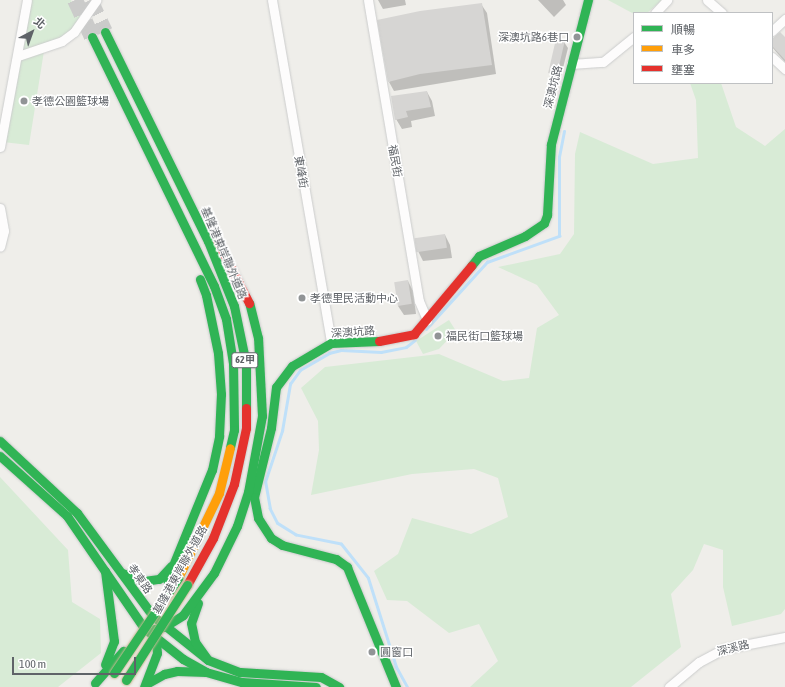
<!DOCTYPE html>
<html>
<head>
<meta charset="utf-8">
<style>
	body { margin:0 }
	#map { position:relative; width:785px; height:687px; overflow:hidden; background:#efeeea; font-family:"Asap Condensed","Noto Sans TC",sans-serif }
	div>[style] { position:absolute }
	[style*='--x'] { left:calc(var(--x)*1px); top:calc(var(--y)*1px); width:calc(var(--w)*1px); rotate:calc(var(--a)*1deg) }
	.green>* { inset:0; background:#d8ebd6 }
	.shadow>* { inset:0; background:#0003 }
	.stream>* { height:2.5px; margin:-1.25px; padding:0 1.25px; transform-origin:1.25px; border-radius:1.25px; background:#bfe0f9 }
	.building>* { inset:0; background:#d6d5d3; transform-origin:0 0 }
	.highway-tunnel>* { height:16px; margin-top:-8px; transform-origin:0; background:repeating-linear-gradient(90deg,#cbcbca 0 16px,transparent 0 24px) }
	.roads { filter:drop-shadow(0 0 1px #cbcccc) drop-shadow(0 0 1px #cbcccc) }
	.street>* { height:9px; margin:-4.5px; padding:0 4.5px; transform-origin:4.5px; border-radius:4.5px; background:#fdfcfc }
	.fast>* { height:9px; margin:-4.5px; padding:0 4.5px; transform-origin:4.5px; border-radius:4.5px; background:#30b455 }
	.slow>* { height:9px; margin:-4.5px; padding:0 4.5px; transform-origin:4.5px; border-radius:4.5px; background:#ff9f0a }
	.jam>* { height:9px; margin:-4.5px; padding:0 4.5px; transform-origin:4.5px; border-radius:4.5px; background:#e5322d }
	.bridges { filter:drop-shadow(0 0 1px #c8b996) drop-shadow(0 0 1px #c8b996) }
	.fast-bridge>* { height:9px; margin:-4.5px; padding:0 4.5px; transform-origin:4.5px; border-radius:4.5px; background:#30b455 }
	.dots>* { width:11px; height:11px; translate:-50% -50%; box-sizing:border-box; border:2px solid #fff; border-radius:50% }
	span { translate:-50% -50%; white-space:nowrap; text-align:center; line-height:1.15; -webkit-text-stroke:3px #fff; paint-order:stroke }
	.shield-label span { padding:1px 3px; background:#fff; border:1px solid; border-radius:3px; -webkit-text-stroke-width:0 }
	.shield-label { font-size:10px; color:#5f6368; font-weight:700 }
	.poi-label { font-size:11px; color:#5f6368 }
	.right { translate:-100% -50%; text-align:right }
	.left { translate:0 -50%; text-align:left }
	.street-label { font-size:11px; color:#5f6368 }
	.legend { position:absolute; left:633px; top:12px; width:140px; height:72px; box-sizing:border-box; background:#fff; border:1px solid #bfc1c3; margin:0; padding:5px 7px; list-style:none; font-size:12px; color:#5f6368 }
	.legend li { display:flex; align-items:center; gap:8px; height:20px }
	.legend b { width:20px; border:1px solid #bfc1c3 }
	.north { position:absolute; left:12px; top:12px; width:40px; height:40px; -webkit-text-stroke:3px #fff; paint-order:stroke; rotate:41deg; font-size:11px; font-weight:700; line-height:16px; text-align:center; color:#5f6368 }
	.north::after { content:''; display:block; margin:auto; width:14px; height:18px; background:#5f6368; clip-path:polygon(50% 0,100% 100%,50% 72%,0 100%) }
	.scale { position:absolute; left:12px; top:657px; width:124px; height:18px; box-sizing:border-box; border:2px solid #5f6368; border-top:0; padding-left:5px; font-size:12px; line-height:14px; white-space:nowrap; color:#5f6368; -webkit-text-stroke:3px #fff; paint-order:stroke }
</style>
</head>
<body>
<div id="map">
	<div class="green">
		<i style="clip-path:polygon(29px 0,71px 0,80px 17px,71px 30px,61px 39px,21px 53px)"></i>
		<i style="clip-path:polygon(608px 0,662px 0,647px 13px,634px 14px)"></i>
		<i style="clip-path:polygon(44px 51px,29px 145px,3px 142px,20px 60px)"></i>
		<i style="clip-path:polygon(690px 83px,721px 83px,736px 127px,765px 146px,785px 129px,785px 609px,781px 614px,732px 626px,723px 587px,723px 550px,704px 544px,693px 570px,671px 594px,681px 647px,631px 687px,470px 687px,498px 661px,479px 624px,449px 633px,407px 601px,387px 600px,374px 571px,398px 554px,412px 518px,471px 534px,508px 517px,498px 478px,474px 469px,412px 474px,311px 495px,319px 450px,318px 421px,301px 388px,325px 367px,439px 354px,503px 381px,529px 378px,537px 328px,559px 315px,537px 285px,498px 267px,560px 254px,574px 234px,575px 154px,580px 132px,653px 164px,698px 158px,696px 100px)"></i>
		<i style="clip-path:polygon(449px 320px,456px 331px,439px 349px,423px 354px,416px 341px)"></i>
		<i style="clip-path:polygon(0 477px,68px 550px,72px 602px,100px 619px,101px 653px,58px 687px,0 687px)"></i>
	</div>
	<div class="shadow">
		<i style="clip-path:polygon(378px 0,405px 0,406px 5px,383px 9px)"></i>
		<i style="clip-path:polygon(538px 0,563px 0,566px 5px,554px 17px)"></i>
		<i style="clip-path:polygon(481px 4px,487px 13px,496px 74px,394px 91px,389px 82px)"></i>
		<i style="clip-path:polygon(785px 38px,785px 62px,772px 47px,772px 41px)"></i>
		<i style="clip-path:polygon(564px 42px,568px 48px,560px 80px,553px 79px,550px 72px)"></i>
		<i style="clip-path:polygon(427px 92px,432px 101px,435px 116px,411px 121px,412px 127px,402px 129px,396px 119px)"></i>
		<i style="clip-path:polygon(445px 235px,450px 245px,452px 258px,423px 261px,418px 251px)"></i>
		<i style="clip-path:polygon(408px 281px,413px 291px,416px 314px,404px 315px,398px 306px)"></i>
	</div>
	<div class="stream">
		<i style="--x:426;--y:329;--w:91;--a:-47.7"></i>
		<i style="--x:487;--y:262;--w:77;--a:-19.9"></i>
		<i style="--x:559;--y:236;--w:79;--a:-90"></i>
		<i style="--x:559;--y:157;--w:26;--a:-79"></i>
		<i style="--x:407;--y:687;--w:23;--a:-119"></i>
		<i style="--x:396;--y:667;--w:93;--a:-107.5"></i>
		<i style="--x:368;--y:578;--w:43;--a:-128.5"></i>
		<i style="--x:341;--y:544;--w:46;--a:-168.7"></i>
		<i style="--x:296;--y:535;--w:22;--a:-148"></i>
		<i style="--x:277;--y:523;--w:16;--a:-117"></i>
		<i style="--x:270;--y:509;--w:27;--a:-100"></i>
		<i style="--x:265;--y:482;--w:54;--a:-71.6"></i>
		<i style="--x:282;--y:431;--w:48;--a:-80.3"></i>
		<i style="--x:290;--y:384;--w:17;--a:-54"></i>
		<i style="--x:300;--y:370;--w:34;--a:-30"></i>
		<i style="--x:329;--y:353;--w:12;--a:-14"></i>
		<i style="--x:341;--y:350;--w:40;--a:2.9"></i>
		<i style="--x:381;--y:352;--w:25;--a:-11"></i>
		<i style="--x:406;--y:347;--w:11;--a:-38"></i>
	</div>
	<div class="building">
		<i style="clip-path:polygon(482px 3px,492px 65px,420px 74px,388px 82px,377px 20px,420px 11px)"></i>
		<i style="clip-path:polygon(780px 32px,785px 37px,785px 60px,772px 46px,772px 39px)"></i>
		<i style="left:556px;top:39px;width:9px;height:35px;rotate:13deg"></i>
		<i style="clip-path:polygon(427px 91px,431px 107px,406px 111px,408px 117px,395px 120px,391px 96px)"></i>
		<i style="left:445px;top:234px;width:14px;height:31px;rotate:82deg"></i>
		<i style="left:408px;top:280px;width:24px;height:14px;rotate:81deg"></i>
	</div>
	<div class="highway-tunnel">
		<i style="--x:75;--y:0;--w:41;--a:65.3"></i>
		<i style="--x:90;--y:0;--w:35;--a:65"></i>
	</div>
	<div class="roads">
		<div class="street">
			<i style="--x:272;--y:0;--w:348;--a:80.2"></i>
			<i style="--x:368;--y:0;--w:305;--a:80.4"></i>
			<i style="--x:419;--y:301;--w:21;--a:67"></i>
			<i style="--x:707;--y:0;--w:20;--a:41"></i>
			<i style="--x:655;--y:13;--w:18;--a:-47"></i>
			<i style="--x:772;--y:31;--w:18;--a:-43"></i>
			<i style="--x:18;--y:56;--w:46;--a:-18.8"></i>
			<i style="--x:62;--y:41;--w:15;--a:-37"></i>
			<i style="--x:74;--y:32;--w:39;--a:-55"></i>
			<i style="--x:772;--y:57;--w:18;--a:43"></i>
			<i style="--x:571;--y:64;--w:32;--a:-4"></i>
			<i style="--x:603;--y:62;--w:40;--a:-39"></i>
			<i style="--x:0;--y:147;--w:149;--a:-79.6"></i>
			<i style="--x:0;--y:208;--w:23;--a:80"></i>
			<i style="--x:4;--y:231;--w:16;--a:104"></i>
			<i style="--x:669;--y:687;--w:39;--a:-40"></i>
			<i style="--x:699;--y:662;--w:27;--a:-28"></i>
			<i style="--x:723;--y:649;--w:63;--a:-11"></i>
		</div>
		<div class="fast">
			<i style="--x:105;--y:32;--w:233;--a:63.8"></i>
			<i style="--x:208;--y:241;--w:70;--a:68.2"></i>
			<i style="--x:234;--y:306;--w:59;--a:78.3"></i>
			<i style="--x:246;--y:364;--w:44;--a:90"></i>
			<i style="--x:92;--y:37;--w:277;--a:63.9"></i>
			<i style="--x:214;--y:286;--w:35;--a:70"></i>
			<i style="--x:226;--y:319;--w:45;--a:81"></i>
			<i style="--x:233;--y:363;--w:67;--a:89.1"></i>
			<i style="--x:234;--y:430;--w:18;--a:103"></i>
			<i style="--x:471;--y:266;--w:13;--a:-51"></i>
			<i style="--x:479;--y:256;--w:50;--a:-23.5"></i>
			<i style="--x:525;--y:236;--w:23;--a:-34"></i>
			<i style="--x:544;--y:223;--w:9;--a:-69"></i>
			<i style="--x:547;--y:215;--w:71;--a:-86.8"></i>
			<i style="--x:551;--y:144;--w:149;--a:-75.6"></i>
			<i style="--x:379;--y:341;--w:48;--a:177.6"></i>
			<i style="--x:331;--y:343;--w:45;--a:149.5"></i>
			<i style="--x:292;--y:366;--w:26;--a:127"></i>
			<i style="--x:276;--y:387;--w:41;--a:97"></i>
			<i style="--x:271;--y:428;--w:71;--a:103.8"></i>
			<i style="--x:254;--y:497;--w:21;--a:79"></i>
			<i style="--x:258;--y:518;--w:24;--a:57"></i>
			<i style="--x:271;--y:538;--w:13;--a:32"></i>
			<i style="--x:282;--y:545;--w:56;--a:14.5"></i>
			<i style="--x:336;--y:559;--w:14;--a:36"></i>
			<i style="--x:347;--y:567;--w:130;--a:67.8"></i>
			<i style="--x:0;--y:441;--w:105;--a:43.1"></i>
			<i style="--x:77;--y:513;--w:128;--a:53.6"></i>
			<i style="--x:153;--y:616;--w:70;--a:38.7"></i>
			<i style="--x:208;--y:660;--w:34;--a:21"></i>
			<i style="--x:240;--y:672;--w:81;--a:3.5"></i>
			<i style="--x:321;--y:677;--w:21;--a:29"></i>
			<i style="--x:0;--y:456;--w:90;--a:41.8"></i>
			<i style="--x:67;--y:516;--w:136;--a:55.5"></i>
			<i style="--x:144;--y:628;--w:50;--a:38.5"></i>
			<i style="--x:183;--y:659;--w:26;--a:29"></i>
			<i style="--x:206;--y:672;--w:37;--a:16"></i>
			<i style="--x:242;--y:682;--w:74;--a:3.9"></i>
			<i style="--x:105;--y:571;--w:71;--a:82.7"></i>
			<i style="--x:114;--y:641;--w:25;--a:111"></i>
			<i style="--x:122;--y:573;--w:23;--a:20"></i>
			<i style="--x:144;--y:581;--w:15;--a:-8"></i>
			<i style="--x:159;--y:579;--w:18;--a:-47"></i>
			<i style="--x:167;--y:580;--w:119;--a:-67.8"></i>
			<i style="--x:212;--y:470;--w:35;--a:-78"></i>
			<i style="--x:219;--y:436;--w:42;--a:-87.3"></i>
			<i style="--x:221;--y:394;--w:41;--a:-94.2"></i>
			<i style="--x:218;--y:353;--w:59;--a:-101.7"></i>
			<i style="--x:206;--y:295;--w:17;--a:-111"></i>
			<i style="--x:198;--y:603;--w:21;--a:109"></i>
			<i style="--x:191;--y:623;--w:19;--a:78"></i>
			<i style="--x:195;--y:642;--w:22;--a:54"></i>
			<i style="--x:95;--y:683;--w:43;--a:-48.8"></i>
			<i style="--x:146;--y:684;--w:21;--a:-29"></i>
			<i style="--x:164;--y:674;--w:13;--a:-13"></i>
			<i style="--x:177;--y:671;--w:29;--a:2"></i>
			<i style="--x:144;--y:687;--w:36;--a:-69"></i>
			<i style="--x:157;--y:653;--w:24;--a:-95"></i>
			<i style="--x:155;--y:629;--w:9;--a:-13"></i>
			<i style="--x:164;--y:627;--w:22;--a:-32"></i>
			<i style="--x:183;--y:615;--w:52;--a:-53.6"></i>
			<i style="--x:214;--y:573;--w:52;--a:-63.9"></i>
			<i style="--x:237;--y:526;--w:36;--a:-72"></i>
			<i style="--x:248;--y:492;--w:77;--a:-79.6"></i>
			<i style="--x:262;--y:416;--w:78;--a:-92.9"></i>
			<i style="--x:258;--y:338;--w:36;--a:-104"></i>
		</div>
		<div class="slow">
			<i style="--x:178;--y:578;--w:94;--a:-64.2"></i>
			<i style="--x:219;--y:493;--w:46;--a:-76.3"></i>
		</div>
		<div class="jam">
			<i style="--x:217;--y:240;--w:71;--a:63.1"></i>
			<i style="--x:379;--y:341;--w:36;--a:-11"></i>
			<i style="--x:414;--y:334;--w:89;--a:-50"></i>
			<i style="--x:187;--y:585;--w:54;--a:-61"></i>
			<i style="--x:213;--y:538;--w:58;--a:-68.7"></i>
			<i style="--x:234;--y:484;--w:57;--a:-77.9"></i>
			<i style="--x:246;--y:428;--w:20;--a:-90"></i>
		</div>
	</div>
	<div class="bridges">
		<div class="fast-bridge">
			<i style="--x:114;--y:673;--w:115;--a:-56"></i>
			<i style="--x:126;--y:680;--w:113;--a:-57.3"></i>
		</div>
	</div>
	<div class="dots">
		<i style="left:577px;top:37px;background:#919496"></i>
		<i style="left:24px;top:101px;background:#919496"></i>
		<i style="left:302px;top:298px;background:#919496"></i>
		<i style="left:438px;top:336px;background:#919496"></i>
		<i style="left:372px;top:652px;background:#919496"></i>
	</div>
	<div class="shield-label">
		<span style="left:245px;top:360px">62甲</span>
	</div>
	<div class="poi-label">
		<span class="right" style="left:569px;top:37px">深澳坑路6巷口</span>
		<span class="left" style="left:32px;top:101px">孝德公園籃球場</span>
		<span class="left" style="left:310px;top:298px">孝德里民活動中心</span>
		<span class="left" style="left:446px;top:336px">福民街口籃球場</span>
		<span class="left" style="left:380px;top:652px">圓窗口</span>
	</div>
	<div class="street-label">
		<span style="left:553px;top:87px;rotate:-76deg">深澳坑路</span>
		<span style="left:395px;top:161px;rotate:80deg">福民街</span>
		<span style="left:301px;top:172px;rotate:80deg">東峰街</span>
		<span style="left:224px;top:253px;rotate:67deg">基隆港東岸聯外道路</span>
		<span style="left:353px;top:332px;rotate:-4deg">深澳坑路</span>
		<span style="left:180px;top:570px;rotate:-61deg">基隆港東岸聯外道路</span>
		<span style="left:140px;top:579px;rotate:55deg">孝東路</span>
		<span style="left:733px;top:648px;rotate:-14deg">深溪路</span>
	</div>
	<ul class="legend">
	<li><b style="height:5px;background:#30b455"></b>順暢</li>
	<li><b style="height:5px;background:#ff9f0a"></b>車多</li>
	<li><b style="height:5px;background:#e5322d"></b>壅塞</li>
	</ul>
	<div class="north">北</div>
	<div class="scale">100 m</div>
</div>
</body>
</html>
